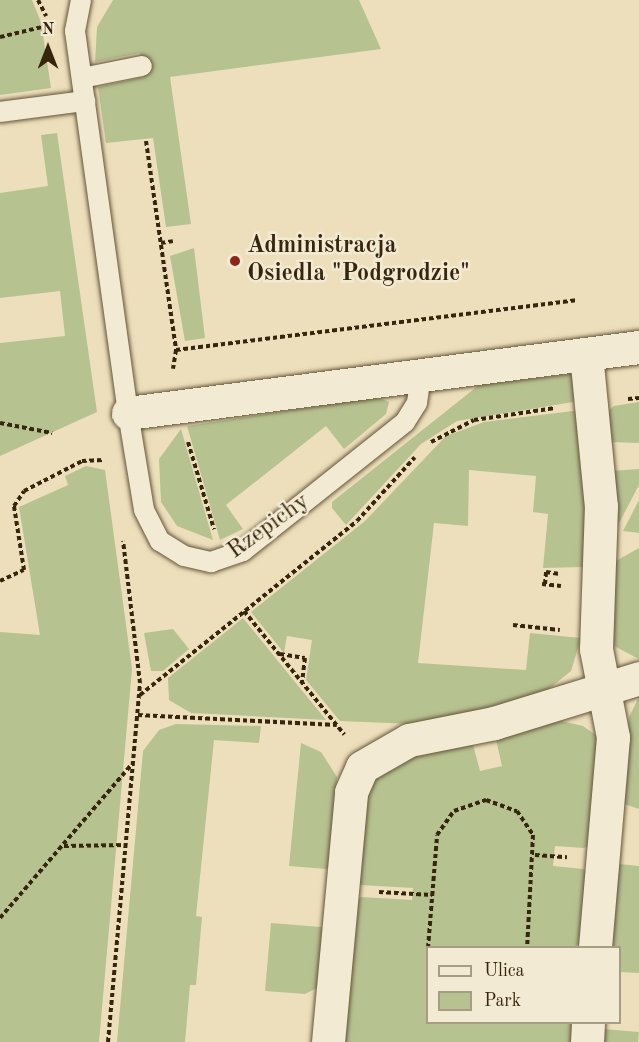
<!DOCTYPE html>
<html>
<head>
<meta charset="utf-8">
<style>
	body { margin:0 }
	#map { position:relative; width:639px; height:1042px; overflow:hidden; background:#eddfbb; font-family:"Old Standard TT",serif }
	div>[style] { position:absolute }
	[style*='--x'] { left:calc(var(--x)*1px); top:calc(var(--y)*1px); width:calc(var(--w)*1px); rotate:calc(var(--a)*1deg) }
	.green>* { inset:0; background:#b7c291 }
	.path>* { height:4px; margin-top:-2px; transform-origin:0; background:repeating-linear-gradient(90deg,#36260d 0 4.5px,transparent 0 7.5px) }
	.roads { filter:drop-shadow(0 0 2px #645438) drop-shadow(0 0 2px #645438) }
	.service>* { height:20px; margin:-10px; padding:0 10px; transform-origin:10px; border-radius:10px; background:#f3ead3 }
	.minor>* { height:33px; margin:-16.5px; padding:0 16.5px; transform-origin:16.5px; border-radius:16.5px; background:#f3ead3 }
	.dots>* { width:16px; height:16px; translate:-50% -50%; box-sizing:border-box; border:3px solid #f3ead3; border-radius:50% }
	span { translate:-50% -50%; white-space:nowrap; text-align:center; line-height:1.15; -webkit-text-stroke:5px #f3ead3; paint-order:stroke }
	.poi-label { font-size:24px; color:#36260d; font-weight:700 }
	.left { translate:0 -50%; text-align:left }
	.street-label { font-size:24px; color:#36260d }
	.legend { position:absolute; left:426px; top:946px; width:195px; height:78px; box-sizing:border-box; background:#f3ead3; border:2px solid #a79c84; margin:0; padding:8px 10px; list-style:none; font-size:18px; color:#36260d }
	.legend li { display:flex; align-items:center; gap:12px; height:30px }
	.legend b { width:30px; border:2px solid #a79c84 }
	.north { position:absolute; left:18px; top:18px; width:60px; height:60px; -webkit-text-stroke:4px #f3ead3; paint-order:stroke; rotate:0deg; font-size:16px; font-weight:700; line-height:24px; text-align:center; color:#36260d }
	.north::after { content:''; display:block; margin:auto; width:21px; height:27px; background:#36260d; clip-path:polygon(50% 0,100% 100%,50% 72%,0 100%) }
</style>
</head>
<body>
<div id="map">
	<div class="green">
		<i style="clip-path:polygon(0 0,32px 0,41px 22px,51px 88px,0 95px)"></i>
		<i style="clip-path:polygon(113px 0,359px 0,381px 49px,170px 77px,191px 224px,166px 227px,153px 138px,106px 143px,98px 87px,144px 77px,140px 53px,95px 62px,97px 27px)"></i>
		<i style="clip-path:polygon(57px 133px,97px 412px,0 456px,0 343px,65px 336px,60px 291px,0 298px,0 193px,48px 186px,41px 135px)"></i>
		<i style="clip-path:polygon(194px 248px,205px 338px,185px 341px,170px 256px)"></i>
		<i style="clip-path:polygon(570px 374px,576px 378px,579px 401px,457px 421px,421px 444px,346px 525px,332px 508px,332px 502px,479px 385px)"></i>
		<i style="clip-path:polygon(378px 397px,389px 402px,386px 414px,344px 449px,326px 426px,226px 505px,243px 529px,220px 540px,187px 426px)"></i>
		<i style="clip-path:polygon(639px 402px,639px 443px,609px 442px,606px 413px,614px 406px)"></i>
		<i style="clip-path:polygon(581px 410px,586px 461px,583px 567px,543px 568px,548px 514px,533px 512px,536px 476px,469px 470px,468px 526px,434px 523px,418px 663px,526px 670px,530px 633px,581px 638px,571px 671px,545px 692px,505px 707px,413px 724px,340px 721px,306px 680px,312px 640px,287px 636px,284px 653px,251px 612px,365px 521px,446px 436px,484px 422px)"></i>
		<i style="clip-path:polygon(181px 429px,213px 540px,177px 526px,161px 502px,159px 459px)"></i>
		<i style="clip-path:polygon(86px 466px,105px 470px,132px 669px,99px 1042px,0 1042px,0 632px,40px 635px,19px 507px,68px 485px,65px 476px)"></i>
		<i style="clip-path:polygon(639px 469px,639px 485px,617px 527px,612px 471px)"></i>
		<i style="clip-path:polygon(639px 500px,639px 533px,623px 531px)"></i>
		<i style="clip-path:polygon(639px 548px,639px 659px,612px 645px,614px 562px)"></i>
		<i style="clip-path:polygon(243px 618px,326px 720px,191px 713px,169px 700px,168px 678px)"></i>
		<i style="clip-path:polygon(173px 629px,189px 649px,163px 671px,151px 671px,144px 633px)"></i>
		<i style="clip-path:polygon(639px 697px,639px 809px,621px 803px,629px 717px)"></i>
		<i style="clip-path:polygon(557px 720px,583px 726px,597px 736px,592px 843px,584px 848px,555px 846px,553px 866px,583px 869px,589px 875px,583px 941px,576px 946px,428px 948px,428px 1022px,575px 1023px,574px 1042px,341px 1042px,353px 903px,361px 897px,412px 900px,413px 888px,361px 885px,356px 879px,364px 789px,391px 761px,472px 741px,480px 771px,502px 766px,495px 735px)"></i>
		<i style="clip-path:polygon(176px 724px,261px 726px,259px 743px,214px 740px,196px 916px,202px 917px,196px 985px,190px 985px,185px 1042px,117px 1042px,143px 751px,159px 730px)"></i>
		<i style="clip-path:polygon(301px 743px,321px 752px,337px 777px,332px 865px,326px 869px,289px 866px)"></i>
		<i style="clip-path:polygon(619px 864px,639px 866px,639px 973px,620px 972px,620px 948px,608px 948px)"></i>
		<i style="clip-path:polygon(271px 923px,321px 927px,326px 933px,321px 986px,305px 994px,265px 991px)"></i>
		<i style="clip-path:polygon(603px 1029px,639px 1032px,638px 1042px,600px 1042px)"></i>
	</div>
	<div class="path">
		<i style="--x:38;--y:0;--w:18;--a:63"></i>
		<i style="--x:0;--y:37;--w:47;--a:-13.4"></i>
		<i style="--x:146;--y:141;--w:211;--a:81.8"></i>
		<i style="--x:176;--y:350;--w:19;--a:99"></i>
		<i style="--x:161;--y:243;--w:12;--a:-9"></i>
		<i style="--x:176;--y:350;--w:403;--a:-7.1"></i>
		<i style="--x:628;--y:399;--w:11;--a:-5"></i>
		<i style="--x:0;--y:423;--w:53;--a:10.9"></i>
		<i style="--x:188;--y:442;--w:91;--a:73.4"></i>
		<i style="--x:431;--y:442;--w:48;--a:-27.1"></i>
		<i style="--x:474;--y:420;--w:82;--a:-8.4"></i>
		<i style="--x:0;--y:581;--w:26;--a:-25"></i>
		<i style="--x:24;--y:570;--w:65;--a:-98.9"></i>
		<i style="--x:14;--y:506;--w:18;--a:-56"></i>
		<i style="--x:24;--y:491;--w:65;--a:-27.3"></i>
		<i style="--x:82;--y:461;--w:21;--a:-3"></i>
		<i style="--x:542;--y:584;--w:19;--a:6"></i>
		<i style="--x:545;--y:584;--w:12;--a:-85"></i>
		<i style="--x:546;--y:572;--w:14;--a:8"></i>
		<i style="--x:244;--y:611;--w:159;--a:50.9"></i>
		<i style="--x:513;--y:625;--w:47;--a:6.1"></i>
		<i style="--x:280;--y:654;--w:25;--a:9"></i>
		<i style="--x:305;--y:658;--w:24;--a:97"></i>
		<i style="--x:140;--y:695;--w:278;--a:-38.7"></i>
		<i style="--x:357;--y:521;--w:86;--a:-47.8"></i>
		<i style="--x:138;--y:715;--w:199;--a:2.9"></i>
		<i style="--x:64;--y:846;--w:62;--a:-0.9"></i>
		<i style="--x:535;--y:855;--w:32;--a:4"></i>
		<i style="--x:379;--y:892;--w:53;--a:3.2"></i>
		<i style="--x:0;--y:918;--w:203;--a:-49.4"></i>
		<i style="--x:428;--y:948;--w:113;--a:-85.4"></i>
		<i style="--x:437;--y:835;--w:29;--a:-55"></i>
		<i style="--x:454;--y:811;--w:34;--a:-19"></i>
		<i style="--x:486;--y:800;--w:33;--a:20"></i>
		<i style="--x:517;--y:811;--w:29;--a:56"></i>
		<i style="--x:533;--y:835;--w:113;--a:93"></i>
		<i style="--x:428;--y:961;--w:6;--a:90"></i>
		<i style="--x:108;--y:1042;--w:360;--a:-84.9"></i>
		<i style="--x:140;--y:683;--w:143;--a:-96.8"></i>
	</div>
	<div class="roads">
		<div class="service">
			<i style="--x:81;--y:0;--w:32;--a:101"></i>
			<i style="--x:75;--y:31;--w:386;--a:82.1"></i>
			<i style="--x:128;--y:413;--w:98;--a:80.6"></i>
			<i style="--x:144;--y:510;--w:35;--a:63"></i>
			<i style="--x:160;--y:541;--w:28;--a:32"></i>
			<i style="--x:184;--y:556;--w:28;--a:13"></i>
			<i style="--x:211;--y:562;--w:34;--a:-19"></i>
			<i style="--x:243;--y:551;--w:207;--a:-38.5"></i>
			<i style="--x:405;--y:422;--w:22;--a:-58"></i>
			<i style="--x:417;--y:403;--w:28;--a:-82"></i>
			<i style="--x:82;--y:78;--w:61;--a:-11.3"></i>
			<i style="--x:0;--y:112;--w:86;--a:-7.4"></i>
		</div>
		<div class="minor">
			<i style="--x:586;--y:354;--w:153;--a:84.4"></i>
			<i style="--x:601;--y:506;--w:143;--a:92"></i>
			<i style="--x:596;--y:649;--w:90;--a:79.1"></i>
			<i style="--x:613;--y:737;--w:212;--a:94.9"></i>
			<i style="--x:128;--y:413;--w:515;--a:-7.36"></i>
			<i style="--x:328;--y:1042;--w:251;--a:-84.7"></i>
			<i style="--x:351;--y:792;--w:27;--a:-66"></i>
			<i style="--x:362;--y:767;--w:54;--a:-29.9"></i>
			<i style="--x:409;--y:740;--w:87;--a:-11.3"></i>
			<i style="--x:494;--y:723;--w:152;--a:-17.2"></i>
			<i style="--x:587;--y:1042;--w:20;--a:-87"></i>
		</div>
	</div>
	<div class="dots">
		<i style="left:235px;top:261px;background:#8f2418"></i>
	</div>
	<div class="poi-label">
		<span class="left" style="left:247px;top:261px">Administracja<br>Osiedla "Podgrodzie"</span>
	</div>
	<div class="street-label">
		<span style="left:269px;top:527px;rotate:-36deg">Rzepichy</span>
	</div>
	<ul class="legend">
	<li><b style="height:8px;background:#f3ead3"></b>Ulica</li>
	<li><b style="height:16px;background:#b7c291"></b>Park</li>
	</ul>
	<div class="north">N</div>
</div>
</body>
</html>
